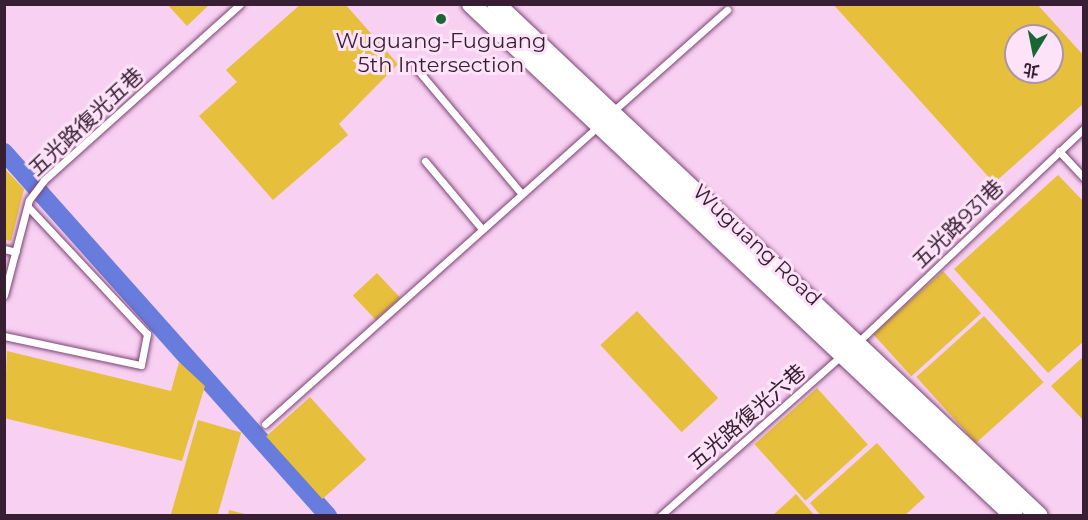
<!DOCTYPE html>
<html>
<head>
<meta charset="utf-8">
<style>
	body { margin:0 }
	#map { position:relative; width:1088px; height:520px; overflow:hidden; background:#f8d0f1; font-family:Montserrat,"Noto Sans TC",sans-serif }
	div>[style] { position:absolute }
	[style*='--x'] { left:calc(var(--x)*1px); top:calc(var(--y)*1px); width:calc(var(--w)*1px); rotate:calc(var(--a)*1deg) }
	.canal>* { height:18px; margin:-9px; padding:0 9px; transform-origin:9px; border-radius:9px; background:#677cdd }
	.building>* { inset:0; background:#e6bf3d; transform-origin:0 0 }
	.roads { filter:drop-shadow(0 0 2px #7c4375) drop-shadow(0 0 2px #7c4375) }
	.service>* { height:7px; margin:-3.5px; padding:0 3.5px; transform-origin:3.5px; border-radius:3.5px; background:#fff }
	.secondary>* { height:18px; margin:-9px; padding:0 9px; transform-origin:9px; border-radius:9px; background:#fff }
	.dots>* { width:16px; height:16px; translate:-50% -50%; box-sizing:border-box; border:3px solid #fde2f8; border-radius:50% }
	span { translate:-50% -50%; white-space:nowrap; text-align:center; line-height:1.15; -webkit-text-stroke:6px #fde2f8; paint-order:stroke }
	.poi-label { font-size:21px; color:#371e33 }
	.street-label { font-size:21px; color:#371e33 }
	.frame { position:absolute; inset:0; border:6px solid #371e33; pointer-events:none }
	.north { position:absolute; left:1004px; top:24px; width:60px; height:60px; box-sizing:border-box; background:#fde2f8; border:2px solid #ae94a9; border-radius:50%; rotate:190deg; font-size:16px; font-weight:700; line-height:24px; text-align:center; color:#371e33 }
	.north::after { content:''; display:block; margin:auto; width:21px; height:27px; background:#166636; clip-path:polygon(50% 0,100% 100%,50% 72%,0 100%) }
</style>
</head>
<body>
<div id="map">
	<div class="canal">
		<i style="--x:4;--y:152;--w:487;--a:48.3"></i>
	</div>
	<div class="building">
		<i style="clip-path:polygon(167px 4px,210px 4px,187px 26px)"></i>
		<i style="clip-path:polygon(301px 4px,345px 4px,398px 64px,339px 124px,348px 135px,273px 200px,199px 116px,237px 82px,226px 70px)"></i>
		<i style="clip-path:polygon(evenodd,833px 4px,1037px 4px,1084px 56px,1084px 103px,994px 183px,833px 4px,1016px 36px,1052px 36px,1052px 72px,1016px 72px,1016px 36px)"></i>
		<i style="clip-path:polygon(4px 168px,24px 189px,11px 241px,4px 240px)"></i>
		<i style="clip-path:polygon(1058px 175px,1084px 202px,1084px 341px,1048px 373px,954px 269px)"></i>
		<i style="left:943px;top:271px;width:57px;height:94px;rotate:48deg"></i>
		<i style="left:377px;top:273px;width:34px;height:33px;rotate:47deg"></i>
		<i style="left:637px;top:311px;width:119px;height:50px;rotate:47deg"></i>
		<i style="left:984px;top:316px;width:89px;height:91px;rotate:48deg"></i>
		<i style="clip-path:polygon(7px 351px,171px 391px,179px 362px,205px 386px,182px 461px,4px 418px)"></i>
		<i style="clip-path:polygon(1084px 356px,1084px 421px,1051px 386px)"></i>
		<i style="left:817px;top:388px;width:76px;height:84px;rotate:48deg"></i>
		<i style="left:310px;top:397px;width:84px;height:59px;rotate:48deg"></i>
		<i style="left:198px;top:420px;width:45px;height:99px;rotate:16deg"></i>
		<i style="clip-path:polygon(877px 443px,925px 497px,904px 516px,821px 516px,810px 503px)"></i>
		<i style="clip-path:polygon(796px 494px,815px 516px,772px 516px)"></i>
		<i style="clip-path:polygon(229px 510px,249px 515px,248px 516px,228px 516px)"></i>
	</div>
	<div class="roads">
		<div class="service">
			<i style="--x:416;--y:68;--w:162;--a:50"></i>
			<i style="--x:612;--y:112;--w:154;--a:-41.6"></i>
			<i style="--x:1059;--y:151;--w:37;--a:47"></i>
			<i style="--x:425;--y:161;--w:89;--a:50"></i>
			<i style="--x:4;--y:249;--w:12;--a:14"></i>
			<i style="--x:4;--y:295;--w:98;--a:-75.3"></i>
			<i style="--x:29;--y:200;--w:25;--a:-53"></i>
			<i style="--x:44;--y:180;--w:263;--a:-41.9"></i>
			<i style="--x:4;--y:336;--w:140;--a:12"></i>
			<i style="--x:141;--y:365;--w:32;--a:-79"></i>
			<i style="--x:147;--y:334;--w:174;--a:-133.1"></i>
			<i style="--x:857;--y:343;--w:313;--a:-43.4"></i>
			<i style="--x:265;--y:424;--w:447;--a:-41.8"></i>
			<i style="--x:660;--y:516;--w:242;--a:-41.5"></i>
		</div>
		<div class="secondary">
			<i style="--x:471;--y:4;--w:746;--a:43.32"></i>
			<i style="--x:496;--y:4;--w:746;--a:43.32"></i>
		</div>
	</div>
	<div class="dots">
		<i style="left:441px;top:19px;background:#166636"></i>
	</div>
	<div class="poi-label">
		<span style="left:441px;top:53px">Wuguang-Fuguang<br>5th Intersection</span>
	</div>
	<div class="street-label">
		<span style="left:86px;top:122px;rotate:-43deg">五光路復光五巷</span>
		<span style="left:958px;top:224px;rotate:-44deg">五光路931巷</span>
		<span style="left:757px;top:245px;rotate:43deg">Wuguang Road</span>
		<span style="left:747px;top:417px;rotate:-41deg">五光路復光六巷</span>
	</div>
	<div class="frame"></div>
	<div class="north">北</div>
</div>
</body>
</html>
